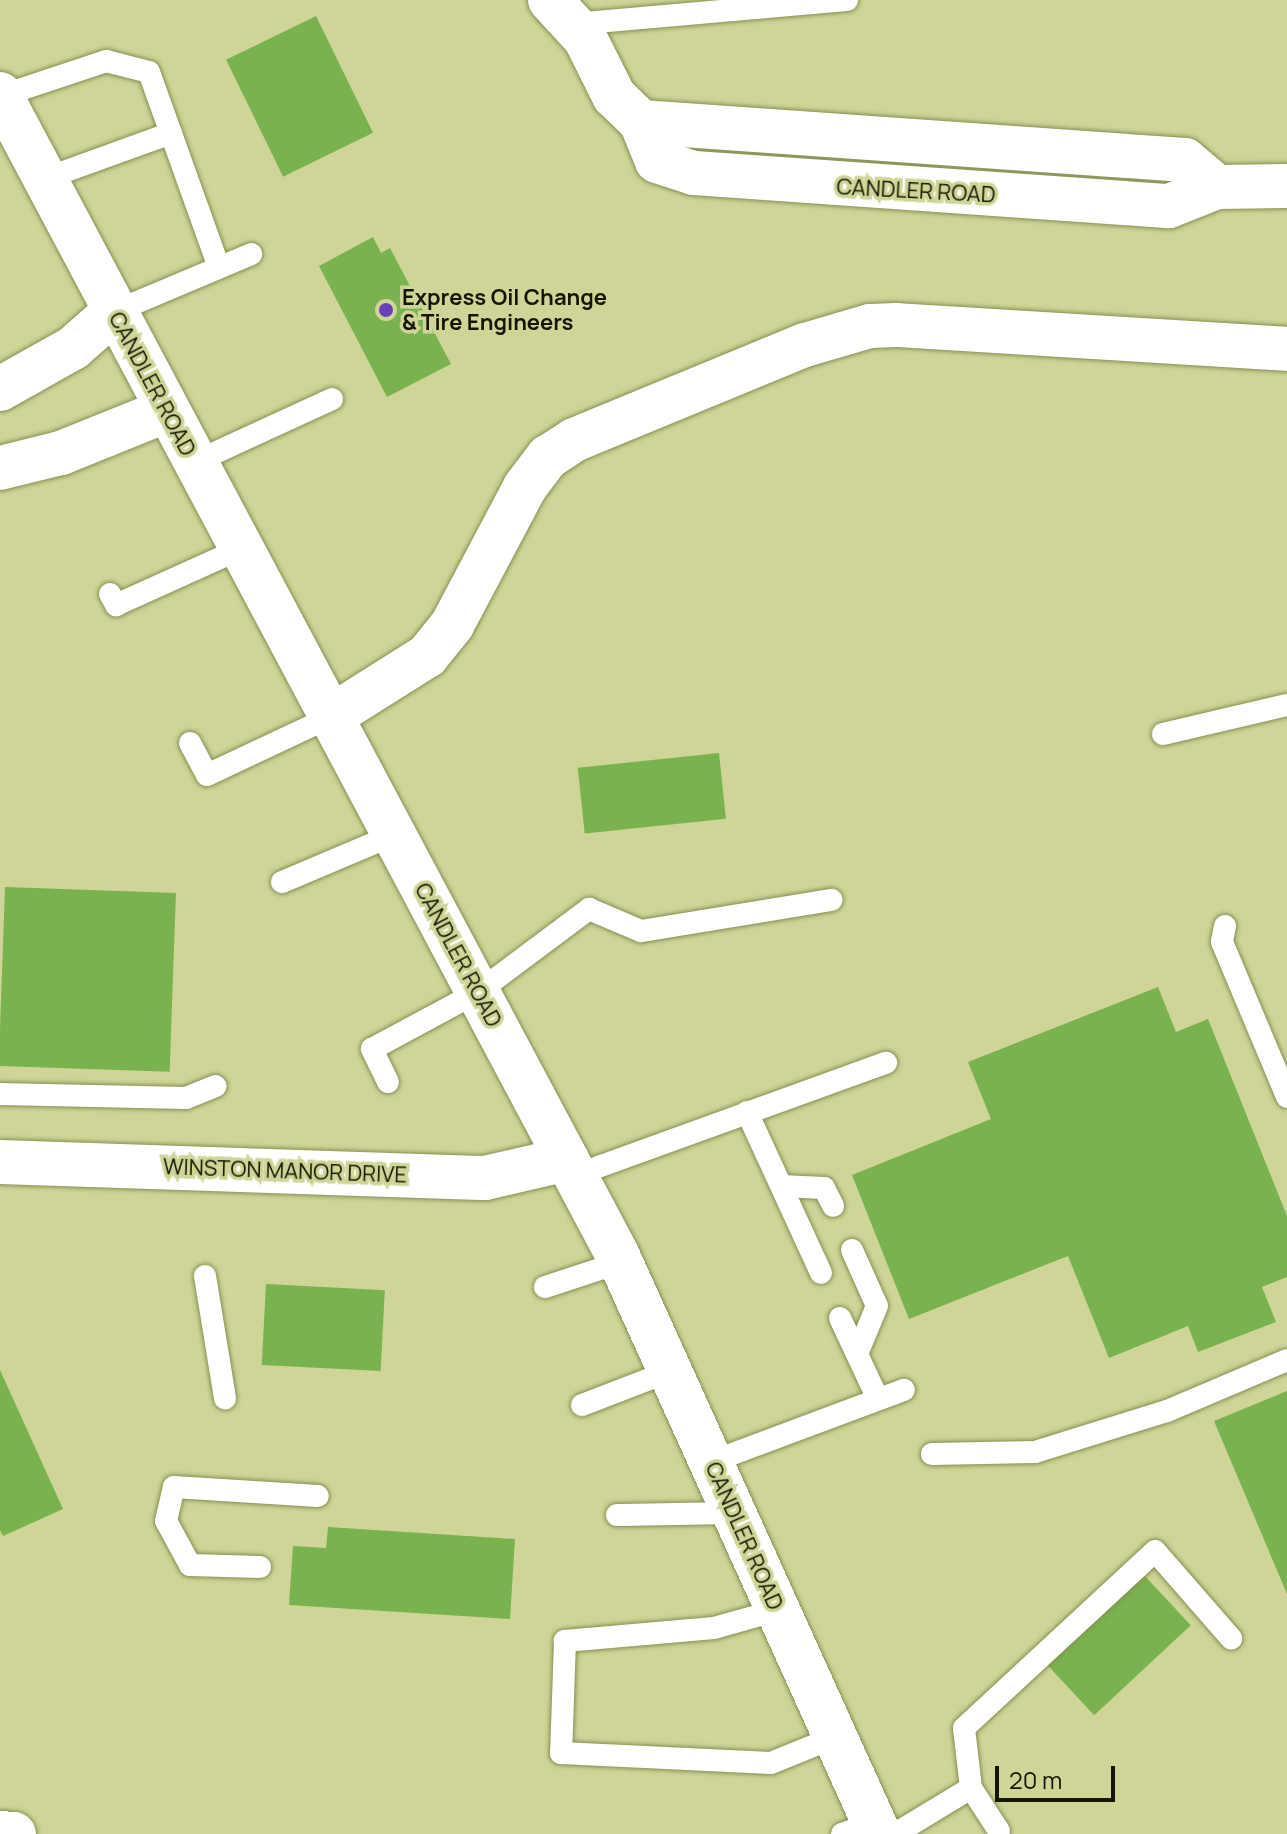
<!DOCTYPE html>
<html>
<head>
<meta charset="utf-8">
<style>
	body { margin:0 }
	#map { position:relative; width:1287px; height:1834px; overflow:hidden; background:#ced597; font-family:Manrope,sans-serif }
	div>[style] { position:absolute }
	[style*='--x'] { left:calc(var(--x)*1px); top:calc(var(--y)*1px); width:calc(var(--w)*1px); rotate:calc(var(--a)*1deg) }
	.building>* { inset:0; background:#79b24f; transform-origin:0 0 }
	.roads { filter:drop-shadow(0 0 2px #888f53) drop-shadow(0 0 2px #888f53) }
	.lane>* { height:22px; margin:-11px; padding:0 11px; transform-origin:11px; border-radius:11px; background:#fff }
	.street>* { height:44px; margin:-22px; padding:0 22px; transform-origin:22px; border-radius:22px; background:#fff }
	.secondary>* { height:44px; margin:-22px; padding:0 22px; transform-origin:22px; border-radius:22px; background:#fff }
	.dots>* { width:22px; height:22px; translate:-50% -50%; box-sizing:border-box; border:4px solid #ced597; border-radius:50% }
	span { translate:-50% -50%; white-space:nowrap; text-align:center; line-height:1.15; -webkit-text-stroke:7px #ced597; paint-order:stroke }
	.street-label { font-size:22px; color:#141601 }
	.poi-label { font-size:22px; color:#141601; font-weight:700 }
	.left { translate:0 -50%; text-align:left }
	.scale { position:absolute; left:995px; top:1766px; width:120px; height:36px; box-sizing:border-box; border:4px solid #141601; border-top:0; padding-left:10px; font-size:24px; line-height:28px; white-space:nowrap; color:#141601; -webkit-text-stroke:6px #ced597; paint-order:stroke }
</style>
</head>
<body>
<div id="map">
	<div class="building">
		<i style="left:316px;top:16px;width:130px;height:100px;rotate:64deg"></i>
		<i style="clip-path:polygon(373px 237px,381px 253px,390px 248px,451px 364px,387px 397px,319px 266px)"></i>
		<i style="left:719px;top:753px;width:66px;height:142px;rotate:84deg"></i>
		<i style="left:5px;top:887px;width:171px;height:179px;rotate:2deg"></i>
		<i style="clip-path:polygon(1158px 987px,1176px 1032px,1208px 1019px,1287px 1216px,1287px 1277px,1262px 1287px,1276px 1322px,1198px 1352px,1188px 1326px,1109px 1358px,1068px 1256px,909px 1319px,852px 1175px,991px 1119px,968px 1062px)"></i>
		<i style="left:266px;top:1284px;width:119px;height:81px;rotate:3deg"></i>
		<i style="clip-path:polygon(0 1370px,63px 1509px,3px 1536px,0 1530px)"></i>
		<i style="clip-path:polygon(1287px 1391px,1287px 1594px,1214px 1421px)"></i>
		<i style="clip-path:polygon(328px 1527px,515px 1539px,510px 1619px,289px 1605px,293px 1546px,326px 1548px)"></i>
		<i style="left:1143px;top:1574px;width:70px;height:132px;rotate:47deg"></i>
	</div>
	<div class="roads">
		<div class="lane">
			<i style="--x:573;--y:24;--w:275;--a:-5"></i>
			<i style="--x:1;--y:96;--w:111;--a:-18.4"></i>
			<i style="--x:106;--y:61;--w:44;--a:14.3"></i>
			<i style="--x:149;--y:72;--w:205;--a:70.3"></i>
			<i style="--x:44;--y:179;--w:135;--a:-19.9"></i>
			<i style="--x:114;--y:312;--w:149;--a:-22.9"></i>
			<i style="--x:193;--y:463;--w:153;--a:-24.7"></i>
			<i style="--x:110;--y:594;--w:13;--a:61"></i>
			<i style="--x:116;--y:605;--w:136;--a:-24.3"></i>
			<i style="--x:1163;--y:734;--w:127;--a:-13.2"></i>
			<i style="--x:190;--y:743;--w:36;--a:62"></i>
			<i style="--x:207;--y:775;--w:136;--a:-25.2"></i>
			<i style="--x:282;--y:882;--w:121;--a:-22.9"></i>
			<i style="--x:1225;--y:926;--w:16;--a:101"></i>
			<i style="--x:1222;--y:942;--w:168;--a:67.2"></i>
			<i style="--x:388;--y:1082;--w:37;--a:-116"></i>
			<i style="--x:372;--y:1049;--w:120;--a:-28.3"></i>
			<i style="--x:478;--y:992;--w:139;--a:-36.8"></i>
			<i style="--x:589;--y:909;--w:56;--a:22.9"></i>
			<i style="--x:641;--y:931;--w:193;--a:-9.3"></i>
			<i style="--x:0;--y:1094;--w:186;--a:1.2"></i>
			<i style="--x:186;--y:1098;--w:32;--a:-22"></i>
			<i style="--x:747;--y:1112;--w:177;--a:65.3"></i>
			<i style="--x:576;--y:1175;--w:330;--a:-19.9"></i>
			<i style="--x:782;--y:1186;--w:42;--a:2.7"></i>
			<i style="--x:824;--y:1188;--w:20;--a:63"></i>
			<i style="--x:852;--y:1250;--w:61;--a:65.9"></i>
			<i style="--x:877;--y:1306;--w:52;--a:112.6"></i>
			<i style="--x:205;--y:1276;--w:124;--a:80.7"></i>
			<i style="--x:545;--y:1287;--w:80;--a:-18.2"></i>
			<i style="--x:840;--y:1318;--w:87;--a:64.9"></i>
			<i style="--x:582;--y:1405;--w:94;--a:-21.1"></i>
			<i style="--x:932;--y:1454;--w:103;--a:-1.1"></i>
			<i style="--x:1035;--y:1452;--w:138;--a:-17.3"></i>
			<i style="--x:1167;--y:1411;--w:130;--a:-23"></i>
			<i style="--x:711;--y:1462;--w:206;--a:-20.5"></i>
			<i style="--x:617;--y:1515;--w:118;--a:-1"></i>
			<i style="--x:260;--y:1567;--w:70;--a:-178.4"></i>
			<i style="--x:190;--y:1565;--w:50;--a:-118.6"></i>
			<i style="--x:166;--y:1521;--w:35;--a:-77"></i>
			<i style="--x:174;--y:1487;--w:144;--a:3.6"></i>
			<i style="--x:778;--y:1610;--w:66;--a:164.3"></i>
			<i style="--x:714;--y:1628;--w:150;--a:175"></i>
			<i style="--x:565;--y:1641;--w:112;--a:92"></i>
			<i style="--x:561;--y:1753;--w:210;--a:2.7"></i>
			<i style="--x:771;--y:1763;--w:69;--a:-22.1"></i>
			<i style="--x:999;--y:1831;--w:51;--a:-123.1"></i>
			<i style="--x:971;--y:1788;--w:60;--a:-96.7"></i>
			<i style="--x:964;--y:1728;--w:260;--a:-42.8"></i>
			<i style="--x:1155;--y:1551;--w:116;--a:48.9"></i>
			<i style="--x:842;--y:1834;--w:34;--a:-19"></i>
			<i style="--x:895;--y:1834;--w:89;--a:-31.2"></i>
		</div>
		<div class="street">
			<i style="--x:550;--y:0;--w:52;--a:47.4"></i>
			<i style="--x:585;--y:38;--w:65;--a:63.4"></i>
			<i style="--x:614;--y:96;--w:37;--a:44"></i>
			<i style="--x:641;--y:122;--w:42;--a:67.7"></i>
			<i style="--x:657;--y:161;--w:39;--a:18"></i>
			<i style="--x:694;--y:173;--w:476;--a:4"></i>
			<i style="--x:1169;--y:206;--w:52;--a:-21.6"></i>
			<i style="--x:1217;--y:187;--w:70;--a:-0.8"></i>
			<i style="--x:641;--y:122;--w:545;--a:4"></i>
			<i style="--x:1185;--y:160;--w:42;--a:40.2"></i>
			<i style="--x:0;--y:389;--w:84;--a:-29.3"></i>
			<i style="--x:73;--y:348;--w:55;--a:-41.3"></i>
			<i style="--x:0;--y:468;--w:63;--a:-13.8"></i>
			<i style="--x:61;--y:453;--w:112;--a:-22"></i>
			<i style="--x:330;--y:717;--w:115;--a:-32.2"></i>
			<i style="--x:427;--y:656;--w:40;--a:-51"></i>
			<i style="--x:452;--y:625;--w:156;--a:-62.1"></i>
			<i style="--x:525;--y:487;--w:38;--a:-53"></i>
			<i style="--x:548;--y:457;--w:31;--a:-33"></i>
			<i style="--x:574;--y:440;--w:250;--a:-22.4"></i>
			<i style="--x:805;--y:345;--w:68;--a:-16.3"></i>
			<i style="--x:870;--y:326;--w:26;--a:-2"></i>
			<i style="--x:896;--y:325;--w:392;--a:3.5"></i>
			<i style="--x:0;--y:1162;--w:485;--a:1.9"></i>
			<i style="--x:485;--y:1178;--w:84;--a:-13"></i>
			<i style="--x:0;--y:1833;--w:14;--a:4"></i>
		</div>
		<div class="secondary">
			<i style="--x:0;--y:94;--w:1314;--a:61.99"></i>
			<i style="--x:617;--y:1254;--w:636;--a:65.69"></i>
		</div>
	</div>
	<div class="dots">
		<i style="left:386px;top:310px;background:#6840b9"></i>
	</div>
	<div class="street-label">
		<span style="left:916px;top:191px;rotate:3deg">CANDLER ROAD</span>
		<span style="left:152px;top:384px;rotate:62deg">CANDLER ROAD</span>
		<span style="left:458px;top:955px;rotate:62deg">CANDLER ROAD</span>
		<span style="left:285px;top:1171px;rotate:2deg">WINSTON MANOR DRIVE</span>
		<span style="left:744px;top:1536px;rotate:66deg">CANDLER ROAD</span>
	</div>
	<div class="poi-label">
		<span class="left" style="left:402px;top:310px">Express Oil Change<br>&amp; Tire Engineers</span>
	</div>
	<div class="scale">20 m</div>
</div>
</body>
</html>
